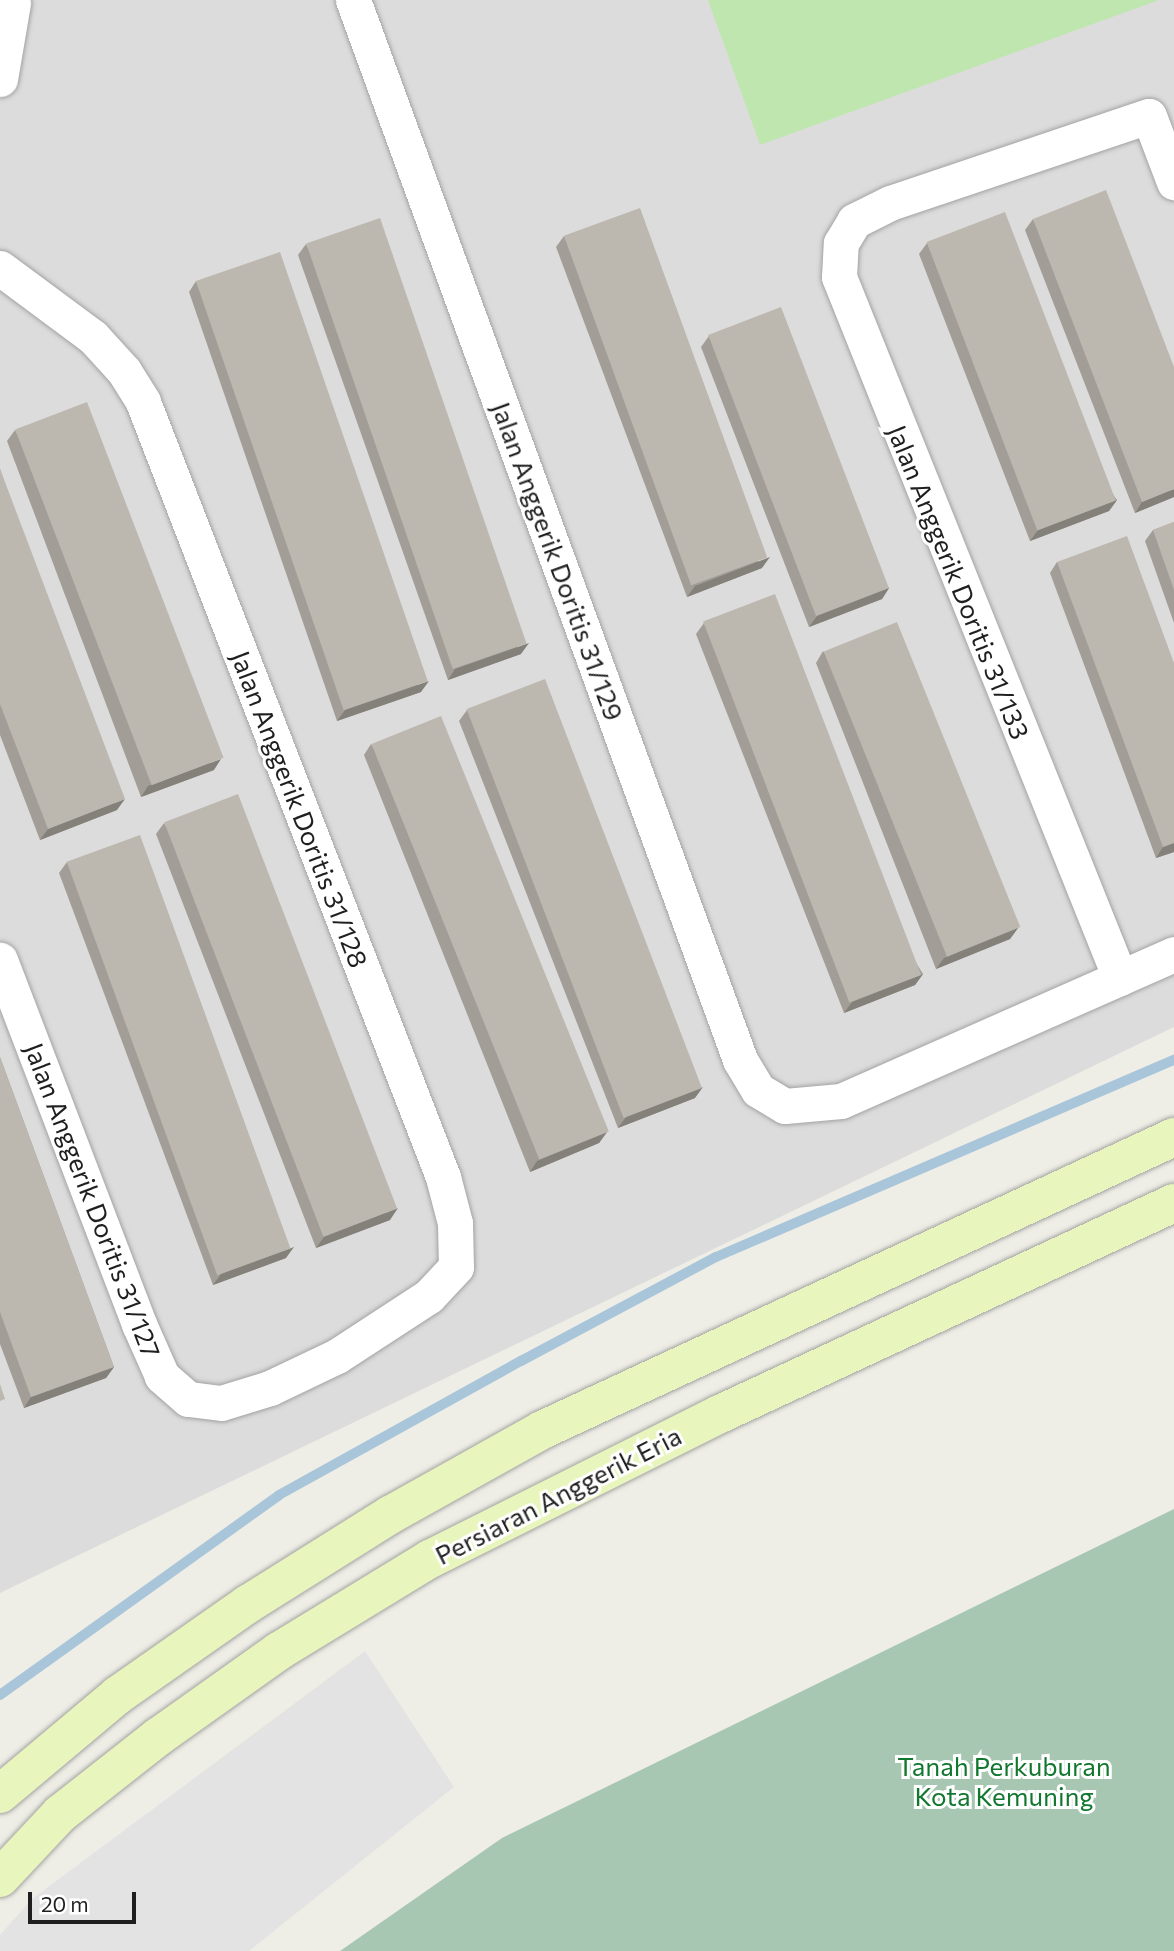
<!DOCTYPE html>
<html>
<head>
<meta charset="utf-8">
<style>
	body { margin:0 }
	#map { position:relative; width:1174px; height:1951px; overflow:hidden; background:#efeee6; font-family:Commissioner,sans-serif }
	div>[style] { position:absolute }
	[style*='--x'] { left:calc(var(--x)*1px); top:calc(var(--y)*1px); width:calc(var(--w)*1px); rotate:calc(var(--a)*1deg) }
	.residential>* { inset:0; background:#dddcdc }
	.grass>* { inset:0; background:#bfe6af }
	.cemetery>* { inset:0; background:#a8c7b3 }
	.parking>* { inset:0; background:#e3e3e3 }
	.stream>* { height:10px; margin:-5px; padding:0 5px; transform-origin:5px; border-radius:5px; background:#a9c5da }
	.roads { filter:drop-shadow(0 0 2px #a3a3a3) drop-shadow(0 0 2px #a3a3a3) }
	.street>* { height:35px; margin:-17.5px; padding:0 17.5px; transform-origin:17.5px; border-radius:17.5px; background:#fff }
	.secondary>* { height:38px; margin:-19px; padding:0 19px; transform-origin:19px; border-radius:19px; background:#e8f6bd }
	.wall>* { inset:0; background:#a29d96 }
	.shaded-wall>* { inset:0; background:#84807a }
	.building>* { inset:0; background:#bcb7af; transform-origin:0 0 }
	span { translate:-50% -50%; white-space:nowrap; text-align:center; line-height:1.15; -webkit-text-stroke:6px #fff; paint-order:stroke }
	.street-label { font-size:26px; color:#1f1f1f }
	.park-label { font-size:26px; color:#12772f }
	.scale { position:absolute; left:28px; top:1892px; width:108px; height:32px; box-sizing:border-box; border:4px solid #1f1f1f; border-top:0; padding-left:9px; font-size:21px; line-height:24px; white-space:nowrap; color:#1f1f1f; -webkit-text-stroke:5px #fff; paint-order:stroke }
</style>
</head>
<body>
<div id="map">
	<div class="residential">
		<i style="clip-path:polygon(0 0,1174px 0,1174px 1027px,0 1593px)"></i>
	</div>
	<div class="grass">
		<i style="clip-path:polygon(708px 0,1159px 0,760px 145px)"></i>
	</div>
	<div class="cemetery">
		<i style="clip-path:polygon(1174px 1509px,1174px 1951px,340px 1951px,502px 1838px)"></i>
	</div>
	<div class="parking">
		<i style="clip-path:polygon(365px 1651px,454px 1787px,249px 1951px,0 1951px,0 1935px,32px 1899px)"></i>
	</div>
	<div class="stream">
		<i style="--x:0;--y:1695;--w:343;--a:-35.6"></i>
		<i style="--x:279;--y:1495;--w:277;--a:-29"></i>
		<i style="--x:521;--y:1361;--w:221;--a:-28.1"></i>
		<i style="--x:716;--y:1257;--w:499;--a:-23.3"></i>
	</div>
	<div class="roads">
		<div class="street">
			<i style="--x:353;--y:0;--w:1128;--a:69.94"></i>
			<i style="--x:740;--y:1060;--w:35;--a:59"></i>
			<i style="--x:758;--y:1090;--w:31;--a:31"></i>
			<i style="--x:785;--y:1106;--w:56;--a:-5.1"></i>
			<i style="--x:841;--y:1101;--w:364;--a:-23.8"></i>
			<i style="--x:0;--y:79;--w:77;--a:-80.3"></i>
			<i style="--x:0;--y:268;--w:116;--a:36.6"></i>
			<i style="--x:93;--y:337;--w:46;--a:47.6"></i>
			<i style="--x:124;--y:371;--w:36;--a:58"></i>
			<i style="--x:143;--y:402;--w:831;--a:68.84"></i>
			<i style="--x:443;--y:1177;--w:48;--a:75.4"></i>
			<i style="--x:455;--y:1223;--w:44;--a:88.7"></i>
			<i style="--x:456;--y:1267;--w:40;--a:133"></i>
			<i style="--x:429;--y:1296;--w:110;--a:146.9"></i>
			<i style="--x:337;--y:1356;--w:74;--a:154.5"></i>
			<i style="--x:270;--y:1388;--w:51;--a:163"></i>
			<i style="--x:221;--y:1403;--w:33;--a:-173"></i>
			<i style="--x:188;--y:1399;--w:35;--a:-139"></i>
			<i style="--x:162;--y:1376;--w:57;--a:-113.9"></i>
			<i style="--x:139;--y:1324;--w:390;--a:-110.9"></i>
			<i style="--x:1120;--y:978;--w:755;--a:-111.84"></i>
			<i style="--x:839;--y:277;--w:34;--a:-87"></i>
			<i style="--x:841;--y:243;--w:26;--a:-59"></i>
			<i style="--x:854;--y:221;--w:40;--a:-26.6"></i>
			<i style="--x:890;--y:203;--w:273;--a:-18.6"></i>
			<i style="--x:1149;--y:116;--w:71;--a:69.3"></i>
		</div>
		<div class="secondary">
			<i style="--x:0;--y:1794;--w:154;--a:-40"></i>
			<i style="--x:118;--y:1695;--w:159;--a:-35"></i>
			<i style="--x:248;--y:1604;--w:168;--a:-32.1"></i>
			<i style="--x:390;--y:1515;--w:174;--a:-29.2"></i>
			<i style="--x:542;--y:1430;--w:697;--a:-24.87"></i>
			<i style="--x:0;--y:1878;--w:88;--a:-46.8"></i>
			<i style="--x:60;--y:1814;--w:125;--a:-38.2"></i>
			<i style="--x:158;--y:1737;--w:148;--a:-35.4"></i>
			<i style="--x:279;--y:1651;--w:177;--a:-31.4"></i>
			<i style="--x:430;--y:1559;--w:324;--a:-26.6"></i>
			<i style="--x:720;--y:1414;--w:501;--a:-24.93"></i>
		</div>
	</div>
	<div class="wall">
		<i style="clip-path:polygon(1033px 219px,1174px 497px,1135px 513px,1025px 230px)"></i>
		<i style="clip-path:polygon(564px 236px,762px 568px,687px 597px,556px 247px)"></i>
		<i style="clip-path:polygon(927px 243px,1117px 500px,1109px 511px,1030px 541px,919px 254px)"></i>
		<i style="clip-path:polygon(306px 244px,521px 654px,448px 680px,298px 255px)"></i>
		<i style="clip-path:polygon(196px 281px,421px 692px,337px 721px,189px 292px)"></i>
		<i style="clip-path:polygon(709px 336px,889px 588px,882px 599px,809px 627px,701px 347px)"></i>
		<i style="clip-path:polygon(15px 430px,214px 770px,141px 797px,7px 441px)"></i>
		<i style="clip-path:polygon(0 469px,117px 810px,40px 840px,0 735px)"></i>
		<i style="clip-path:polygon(1174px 522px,1174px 623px,1145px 541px,1153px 530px)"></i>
		<i style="clip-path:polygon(1057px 562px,1174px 663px,1174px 852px,1156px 858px,1050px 573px)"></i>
		<i style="clip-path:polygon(704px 623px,923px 974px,915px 985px,844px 1013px,696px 634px)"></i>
		<i style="clip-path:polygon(823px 651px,1018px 928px,1010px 939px,936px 969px,816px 663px)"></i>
		<i style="clip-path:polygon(467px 710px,695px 1098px,618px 1128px,459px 721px)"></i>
		<i style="clip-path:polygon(371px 744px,607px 1132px,599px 1143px,530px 1172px,364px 755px)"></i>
		<i style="clip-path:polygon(164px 823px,390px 1220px,316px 1248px,156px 834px)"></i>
		<i style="clip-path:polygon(67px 862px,286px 1258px,213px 1285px,59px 873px)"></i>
		<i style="clip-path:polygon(0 1057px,114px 1367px,106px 1378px,24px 1408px,0 1344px)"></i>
	</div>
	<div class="shaded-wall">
		<i style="clip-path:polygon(1174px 489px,1174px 497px,1135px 513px,1142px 502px)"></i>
		<i style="clip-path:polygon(1117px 500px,1109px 511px,1030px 541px,1038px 530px)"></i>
		<i style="clip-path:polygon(770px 557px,762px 568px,687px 597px,695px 586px)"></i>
		<i style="clip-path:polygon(889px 588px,882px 599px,809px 627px,817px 616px)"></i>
		<i style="clip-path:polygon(529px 643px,521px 654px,448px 680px,455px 669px)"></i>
		<i style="clip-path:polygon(429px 681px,421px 692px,337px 721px,345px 710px)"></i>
		<i style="clip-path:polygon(221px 759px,214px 770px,141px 797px,148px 786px)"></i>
		<i style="clip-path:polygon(125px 799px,117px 810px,40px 840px,48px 829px)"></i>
		<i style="clip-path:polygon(1174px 843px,1174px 852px,1156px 858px,1163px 847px)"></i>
		<i style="clip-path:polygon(1018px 928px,1010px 939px,936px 969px,944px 958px)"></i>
		<i style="clip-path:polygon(923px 974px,915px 985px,844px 1013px,852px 1002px)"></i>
		<i style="clip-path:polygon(703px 1087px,695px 1098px,618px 1128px,626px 1117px)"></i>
		<i style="clip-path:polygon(607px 1132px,599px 1143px,530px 1172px,537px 1161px)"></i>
		<i style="clip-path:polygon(398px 1208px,390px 1220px,316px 1248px,324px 1237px)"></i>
		<i style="clip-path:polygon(294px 1247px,286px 1258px,213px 1285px,221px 1274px)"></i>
		<i style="clip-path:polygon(114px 1367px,106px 1378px,24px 1408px,31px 1397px)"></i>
	</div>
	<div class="building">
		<i style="clip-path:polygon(1106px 190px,1174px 367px,1174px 489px,1142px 502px,1033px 219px)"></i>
		<i style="left:640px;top:208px;width:372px;height:81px;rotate:70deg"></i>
		<i style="left:1005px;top:212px;width:309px;height:84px;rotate:69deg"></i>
		<i style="left:380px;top:218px;width:450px;height:78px;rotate:71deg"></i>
		<i style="left:280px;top:252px;width:454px;height:89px;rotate:71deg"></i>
		<i style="left:781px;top:307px;width:301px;height:78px;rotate:69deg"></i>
		<i style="left:87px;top:402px;width:381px;height:77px;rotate:69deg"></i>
		<i style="clip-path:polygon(0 469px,125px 799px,48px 829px,0 704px)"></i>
		<i style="clip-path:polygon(1174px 522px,1174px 590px,1153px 530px)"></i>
		<i style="clip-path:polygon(1127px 536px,1174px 663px,1174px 843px,1163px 847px,1057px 562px)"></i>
		<i style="left:775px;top:594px;width:408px;height:77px;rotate:69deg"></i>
		<i style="left:897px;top:622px;width:329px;height:79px;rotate:68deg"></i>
		<i style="left:545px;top:679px;width:438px;height:84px;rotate:69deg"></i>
		<i style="left:441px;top:716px;width:448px;height:75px;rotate:68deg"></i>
		<i style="left:238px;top:794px;width:444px;height:79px;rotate:69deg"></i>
		<i style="left:140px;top:835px;width:440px;height:78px;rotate:70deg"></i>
		<i style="clip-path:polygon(0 1057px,114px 1367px,31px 1397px,0 1312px)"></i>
		<i style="clip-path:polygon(0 1384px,5px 1399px,0 1401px)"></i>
	</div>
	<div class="street-label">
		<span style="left:558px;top:561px;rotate:70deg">Jalan Anggerik Doritis 31/129</span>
		<span style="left:959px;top:582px;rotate:68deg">Jalan Anggerik Doritis 31/133</span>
		<span style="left:300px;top:809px;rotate:69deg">Jalan Anggerik Doritis 31/128</span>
		<span style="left:93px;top:1200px;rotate:69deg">Jalan Anggerik Doritis 31/127</span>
		<span style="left:558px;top:1495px;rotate:-27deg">Persiaran Anggerik Eria</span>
	</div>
	<div class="park-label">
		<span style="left:1004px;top:1781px">Tanah Perkuburan<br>Kota Kemuning</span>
	</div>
	<div class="scale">20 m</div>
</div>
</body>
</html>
